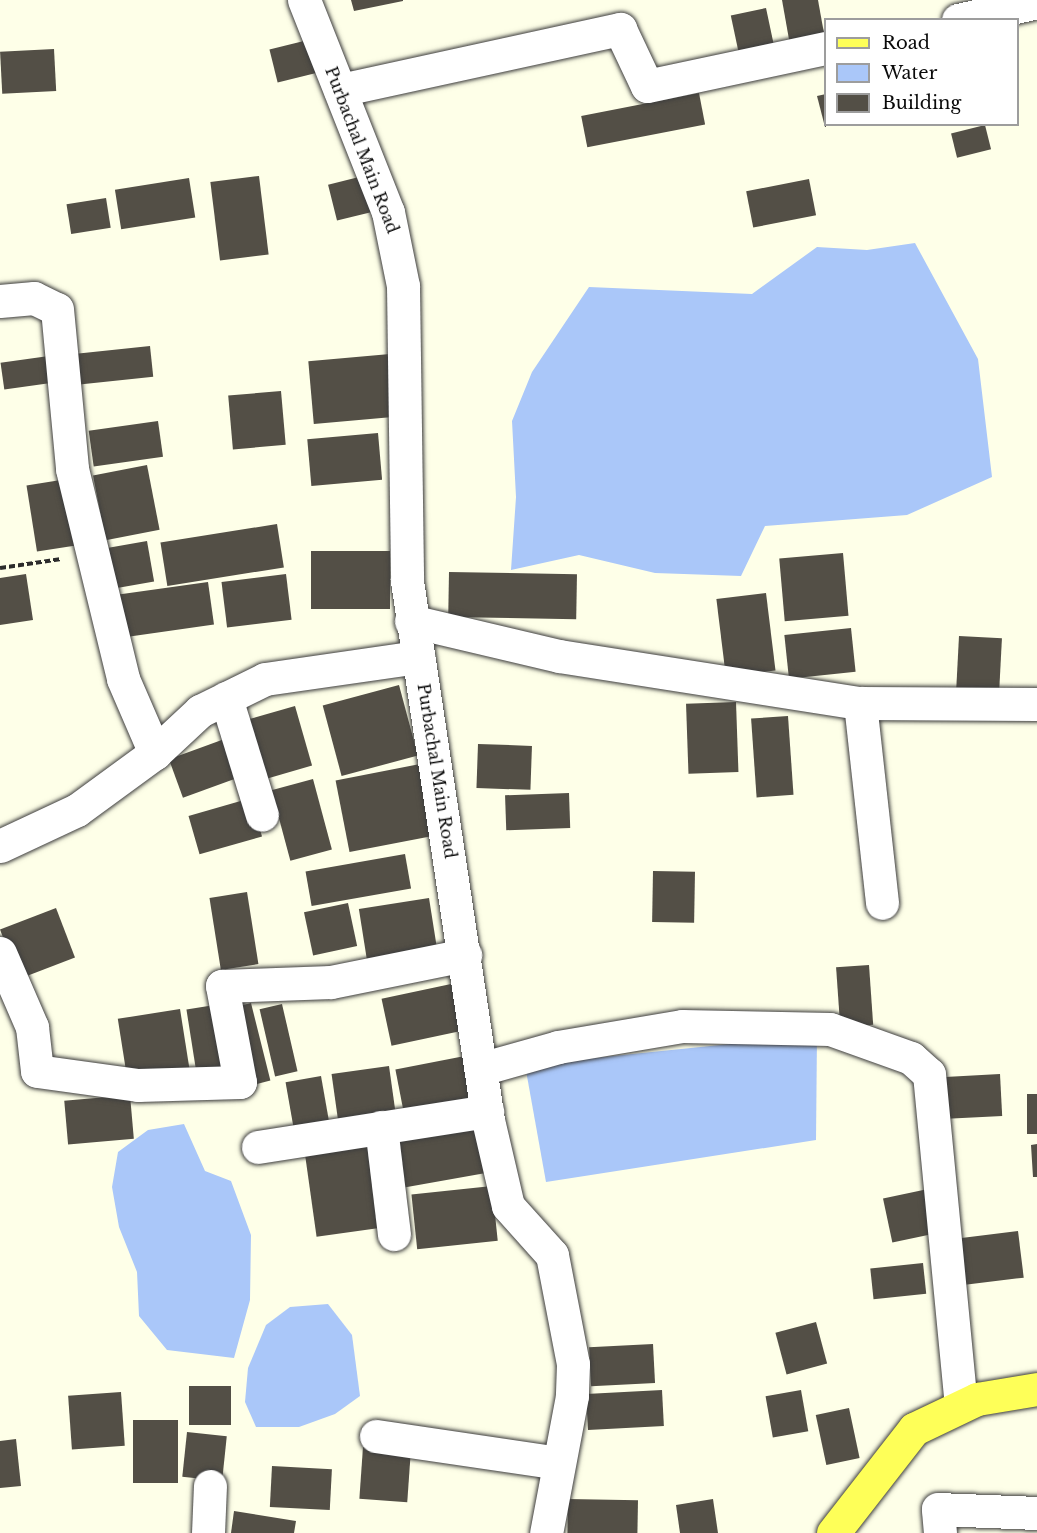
<!DOCTYPE html>
<html>
<head>
<meta charset="utf-8">
<style>
	body { margin:0 }
	#map { position:relative; width:1037px; height:1533px; overflow:hidden; background:#feffe8; font-family:"Libre Baskerville",serif }
	div>[style] { position:absolute }
	[style*='--x'] { left:calc(var(--x)*1px); top:calc(var(--y)*1px); width:calc(var(--w)*1px); rotate:calc(var(--a)*1deg) }
	.water>* { inset:0; background:#aac7f9 }
	.building>* { inset:0; background:#534f46; transform-origin:0 0 }
	.path>* { height:4px; margin-top:-2px; transform-origin:0; background:repeating-linear-gradient(90deg,#2c2c2c 0 6px,transparent 0 9px) }
	.roads { filter:drop-shadow(0 0 2px #3d3d3d) drop-shadow(0 0 2px #3d3d3d) }
	.minor>* { height:33px; margin:-16.5px; padding:0 16.5px; transform-origin:16.5px; border-radius:16.5px; background:#fff }
	.major>* { height:33px; margin:-16.5px; padding:0 16.5px; transform-origin:16.5px; border-radius:16.5px; background:#feff58 }
	span { translate:-50% -50%; white-space:nowrap; text-align:center; line-height:1.15; -webkit-text-stroke:6px #fff; paint-order:stroke }
	.street-label { font-size:16px; color:#0a0a0a }
	.legend { position:absolute; left:824px; top:18px; width:195px; height:108px; box-sizing:border-box; background:#fff; border:2px solid #9d9d9d; margin:0; padding:8px 10px; list-style:none; font-size:18px; color:#0a0a0a }
	.legend li { display:flex; align-items:center; gap:12px; height:30px }
	.legend b { width:30px; border:2px solid #9d9d9d }
</style>
</head>
<body>
<div id="map">
	<div class="water">
		<i style="clip-path:polygon(915px 243px,978px 359px,992px 477px,907px 515px,765px 526px,741px 576px,655px 573px,579px 555px,511px 570px,516px 497px,512px 421px,532px 372px,589px 287px,752px 294px,817px 247px,867px 250px)"></i>
		<i style="clip-path:polygon(817px 1035px,816px 1140px,546px 1182px,525px 1065px)"></i>
		<i style="clip-path:polygon(184px 1124px,205px 1171px,231px 1181px,251px 1235px,250px 1300px,234px 1358px,167px 1350px,139px 1316px,137px 1272px,119px 1227px,112px 1187px,118px 1152px,148px 1130px)"></i>
		<i style="clip-path:polygon(328px 1304px,352px 1335px,360px 1396px,335px 1414px,299px 1427px,256px 1427px,245px 1402px,248px 1368px,266px 1325px,290px 1307px)"></i>
	</div>
	<div class="building">
		<i style="clip-path:polygon(351px 0,403px 0,403px 1px,354px 11px)"></i>
		<i style="clip-path:polygon(782px 0,818px 0,825px 39px,790px 45px)"></i>
		<i style="left:766px;top:8px;width:50px;height:36px;rotate:78deg"></i>
		<i style="left:316px;top:38px;width:34px;height:48px;rotate:76deg"></i>
		<i style="left:54px;top:49px;width:42px;height:54px;rotate:87deg"></i>
		<i style="left:699px;top:93px;width:32px;height:120px;rotate:79deg"></i>
		<i style="clip-path:polygon(826px 94px,826px 127px,825px 127px,817px 96px)"></i>
		<i style="left:985px;top:125px;width:25px;height:35px;rotate:76deg"></i>
		<i style="left:259px;top:176px;width:79px;height:49px;rotate:83deg"></i>
		<i style="left:363px;top:176px;width:37px;height:36px;rotate:76deg"></i>
		<i style="left:189px;top:178px;width:40px;height:75px;rotate:81deg"></i>
		<i style="left:809px;top:179px;width:37px;height:64px;rotate:79deg"></i>
		<i style="left:106px;top:198px;width:30px;height:40px;rotate:81deg"></i>
		<i style="left:150px;top:346px;width:31px;height:74px;rotate:84deg"></i>
		<i style="left:390px;top:354px;width:63px;height:82px;rotate:85deg"></i>
		<i style="left:56px;top:355px;width:27px;height:56px;rotate:82deg"></i>
		<i style="left:281px;top:391px;width:54px;height:53px;rotate:85deg"></i>
		<i style="left:158px;top:421px;width:36px;height:70px;rotate:82deg"></i>
		<i style="left:378px;top:433px;width:47px;height:71px;rotate:85deg"></i>
		<i style="left:147px;top:465px;width:66px;height:55px;rotate:79deg"></i>
		<i style="left:67px;top:479px;width:67px;height:41px;rotate:81deg"></i>
		<i style="left:277px;top:524px;width:44px;height:118px;rotate:81deg"></i>
		<i style="left:147px;top:541px;width:41px;height:39px;rotate:80deg"></i>
		<i style="left:311px;top:551px;width:79px;height:58px"></i>
		<i style="left:843px;top:553px;width:63px;height:64px;rotate:85deg"></i>
		<i style="left:449px;top:572px;width:128px;height:45px;rotate:1deg"></i>
		<i style="clip-path:polygon(26px 574px,33px 620px,0 625px,0 578px)"></i>
		<i style="left:286px;top:574px;width:46px;height:65px;rotate:83deg"></i>
		<i style="left:208px;top:582px;width:43px;height:92px;rotate:82deg"></i>
		<i style="left:766px;top:593px;width:78px;height:50px;rotate:83deg"></i>
		<i style="left:851px;top:628px;width:44px;height:67px;rotate:84deg"></i>
		<i style="left:959px;top:636px;width:43px;height:60px;rotate:3deg"></i>
		<i style="left:399px;top:685px;width:73px;height:79px;rotate:75deg"></i>
		<i style="left:736px;top:702px;width:70px;height:50px;rotate:88deg"></i>
		<i style="left:295px;top:706px;width:62px;height:50px;rotate:74deg"></i>
		<i style="left:788px;top:716px;width:79px;height:37px;rotate:86deg"></i>
		<i style="left:230px;top:737px;width:41px;height:65px;rotate:70deg"></i>
		<i style="left:478px;top:744px;width:54px;height:44px;rotate:2deg"></i>
		<i style="left:420px;top:764px;width:73px;height:86px;rotate:79deg"></i>
		<i style="left:313px;top:779px;width:73px;height:43px;rotate:75deg"></i>
		<i style="left:569px;top:793px;width:35px;height:64px;rotate:88deg"></i>
		<i style="left:251px;top:798px;width:40px;height:65px;rotate:74deg"></i>
		<i style="left:405px;top:854px;width:35px;height:101px;rotate:80deg"></i>
		<i style="left:653px;top:871px;width:42px;height:51px;rotate:1deg"></i>
		<i style="left:247px;top:892px;width:73px;height:38px;rotate:81deg"></i>
		<i style="left:429px;top:898px;width:60px;height:71px;rotate:81deg"></i>
		<i style="left:348px;top:903px;width:44px;height:45px;rotate:78deg"></i>
		<i style="left:56px;top:908px;width:53px;height:60px;rotate:69deg"></i>
		<i style="left:869px;top:965px;width:60px;height:33px;rotate:86deg"></i>
		<i style="left:451px;top:984px;width:48px;height:71px;rotate:78deg"></i>
		<i style="left:251px;top:1003px;width:80px;height:24px;rotate:76deg"></i>
		<i style="left:221px;top:1004px;width:66px;height:35px;rotate:81deg"></i>
		<i style="left:282px;top:1004px;width:69px;height:23px;rotate:77deg"></i>
		<i style="left:180px;top:1009px;width:62px;height:63px;rotate:81deg"></i>
		<i style="left:470px;top:1055px;width:54px;height:76px;rotate:79deg"></i>
		<i style="left:389px;top:1066px;width:55px;height:58px;rotate:82deg"></i>
		<i style="left:1000px;top:1074px;width:42px;height:55px;rotate:87deg"></i>
		<i style="left:321px;top:1076px;width:58px;height:36px;rotate:80deg"></i>
		<i style="left:1027px;top:1094px;width:10px;height:40px"></i>
		<i style="left:130px;top:1095px;width:44px;height:66px;rotate:85deg"></i>
		<i style="left:482px;top:1127px;width:46px;height:87px;rotate:80deg"></i>
		<i style="left:380px;top:1142px;width:85px;height:76px;rotate:82deg"></i>
		<i style="clip-path:polygon(1037px 1144px,1037px 1177px,1033px 1177px,1031px 1145px)"></i>
		<i style="left:492px;top:1186px;width:55px;height:81px;rotate:84deg"></i>
		<i style="left:928px;top:1189px;width:45px;height:46px;rotate:78deg"></i>
		<i style="left:1018px;top:1231px;width:47px;height:63px;rotate:83deg"></i>
		<i style="left:923px;top:1263px;width:31px;height:53px;rotate:84deg"></i>
		<i style="left:816px;top:1322px;width:43px;height:42px;rotate:75deg"></i>
		<i style="left:653px;top:1344px;width:39px;height:64px;rotate:87deg"></i>
		<i style="left:189px;top:1386px;width:42px;height:39px"></i>
		<i style="left:662px;top:1390px;width:36px;height:76px;rotate:87deg"></i>
		<i style="left:801px;top:1390px;width:42px;height:36px;rotate:80deg"></i>
		<i style="left:121px;top:1392px;width:54px;height:53px;rotate:86deg"></i>
		<i style="left:849px;top:1408px;width:51px;height:34px;rotate:78deg"></i>
		<i style="left:133px;top:1420px;width:45px;height:63px"></i>
		<i style="left:187px;top:1432px;width:40px;height:45px;rotate:6deg"></i>
		<i style="clip-path:polygon(16px 1439px,21px 1486px,0 1488px,0 1441px)"></i>
		<i style="left:363px;top:1447px;width:48px;height:52px;rotate:4deg"></i>
		<i style="left:272px;top:1466px;width:60px;height:41px;rotate:3deg"></i>
		<i style="left:568px;top:1499px;width:70px;height:34px;rotate:1deg"></i>
		<i style="clip-path:polygon(713px 1499px,718px 1533px,680px 1533px,676px 1505px)"></i>
		<i style="clip-path:polygon(234px 1511px,296px 1521px,294px 1533px,231px 1533px)"></i>
	</div>
	<div class="path">
		<i style="--x:0;--y:568;--w:62;--a:-8.4"></i>
	</div>
	<div class="roads">
		<div class="minor">
			<i style="--x:304;--y:0;--w:228;--a:68.4"></i>
			<i style="--x:388;--y:212;--w:76;--a:78.5"></i>
			<i style="--x:403;--y:286;--w:295;--a:89.2"></i>
			<i style="--x:407;--y:581;--w:545;--a:81.45"></i>
			<i style="--x:488;--y:1120;--w:88;--a:76.9"></i>
			<i style="--x:508;--y:1206;--w:66;--a:48.1"></i>
			<i style="--x:552;--y:1255;--w:111;--a:79.1"></i>
			<i style="--x:573;--y:1364;--w:32;--a:92"></i>
			<i style="--x:572;--y:1396;--w:139;--a:100.7"></i>
			<i style="--x:958;--y:20;--w:81;--a:-12.8"></i>
			<i style="--x:340;--y:90;--w:287;--a:-12.3"></i>
			<i style="--x:620;--y:29;--w:63;--a:64.7"></i>
			<i style="--x:647;--y:86;--w:183;--a:-12"></i>
			<i style="--x:0;--y:301;--w:34;--a:-5"></i>
			<i style="--x:34;--y:298;--w:25;--a:26"></i>
			<i style="--x:57;--y:309;--w:161;--a:84.6"></i>
			<i style="--x:72;--y:469;--w:216;--a:76.3"></i>
			<i style="--x:123;--y:679;--w:81;--a:66.6"></i>
			<i style="--x:411;--y:621;--w:152;--a:13.3"></i>
			<i style="--x:559;--y:656;--w:305;--a:8.9"></i>
			<i style="--x:860;--y:703;--w:177;--a:0.3"></i>
			<i style="--x:226;--y:698;--w:122;--a:72.9"></i>
			<i style="--x:860;--y:703;--w:201;--a:83.7"></i>
			<i style="--x:0;--y:846;--w:85;--a:-25.1"></i>
			<i style="--x:77;--y:810;--w:97;--a:-36.2"></i>
			<i style="--x:155;--y:753;--w:62;--a:-43"></i>
			<i style="--x:200;--y:711;--w:72;--a:-26.2"></i>
			<i style="--x:265;--y:679;--w:155;--a:-8.2"></i>
			<i style="--x:0;--y:953;--w:81;--a:66.6"></i>
			<i style="--x:32;--y:1027;--w:44;--a:83.5"></i>
			<i style="--x:37;--y:1071;--w:102;--a:7.9"></i>
			<i style="--x:138;--y:1085;--w:102;--a:-1.7"></i>
			<i style="--x:240;--y:1082;--w:98;--a:-100.6"></i>
			<i style="--x:222;--y:986;--w:109;--a:-2.1"></i>
			<i style="--x:331;--y:982;--w:137;--a:-11.4"></i>
			<i style="--x:484;--y:1068;--w:77;--a:-15.8"></i>
			<i style="--x:558;--y:1047;--w:126;--a:-9.6"></i>
			<i style="--x:682;--y:1026;--w:148;--a:1.2"></i>
			<i style="--x:830;--y:1029;--w:86;--a:19.7"></i>
			<i style="--x:911;--y:1058;--w:24;--a:42"></i>
			<i style="--x:929;--y:1074;--w:332;--a:84.5"></i>
			<i style="--x:381;--y:1127;--w:108;--a:83.1"></i>
			<i style="--x:258;--y:1147;--w:232;--a:-8.9"></i>
			<i style="--x:376;--y:1436;--w:184;--a:8.4"></i>
			<i style="--x:208;--y:1533;--w:47;--a:-87.6"></i>
			<i style="--x:940;--y:1533;--w:24;--a:-95"></i>
			<i style="--x:938;--y:1509;--w:99;--a:2.3"></i>
		</div>
		<div class="major">
			<i style="--x:833;--y:1533;--w:132;--a:-52.1"></i>
			<i style="--x:914;--y:1429;--w:70;--a:-25.5"></i>
			<i style="--x:977;--y:1399;--w:61;--a:-9.5"></i>
		</div>
	</div>
	<div class="street-label">
		<span style="left:362px;top:150px;rotate:69deg">Purbachal Main Road</span>
		<span style="left:437px;top:771px;rotate:81deg">Purbachal Main Road</span>
	</div>
	<ul class="legend">
	<li><b style="height:8px;background:#feff58"></b>Road</li>
	<li><b style="height:16px;background:#aac7f9"></b>Water</li>
	<li><b style="height:16px;background:#534f46"></b>Building</li>
	</ul>
</div>
</body>
</html>
